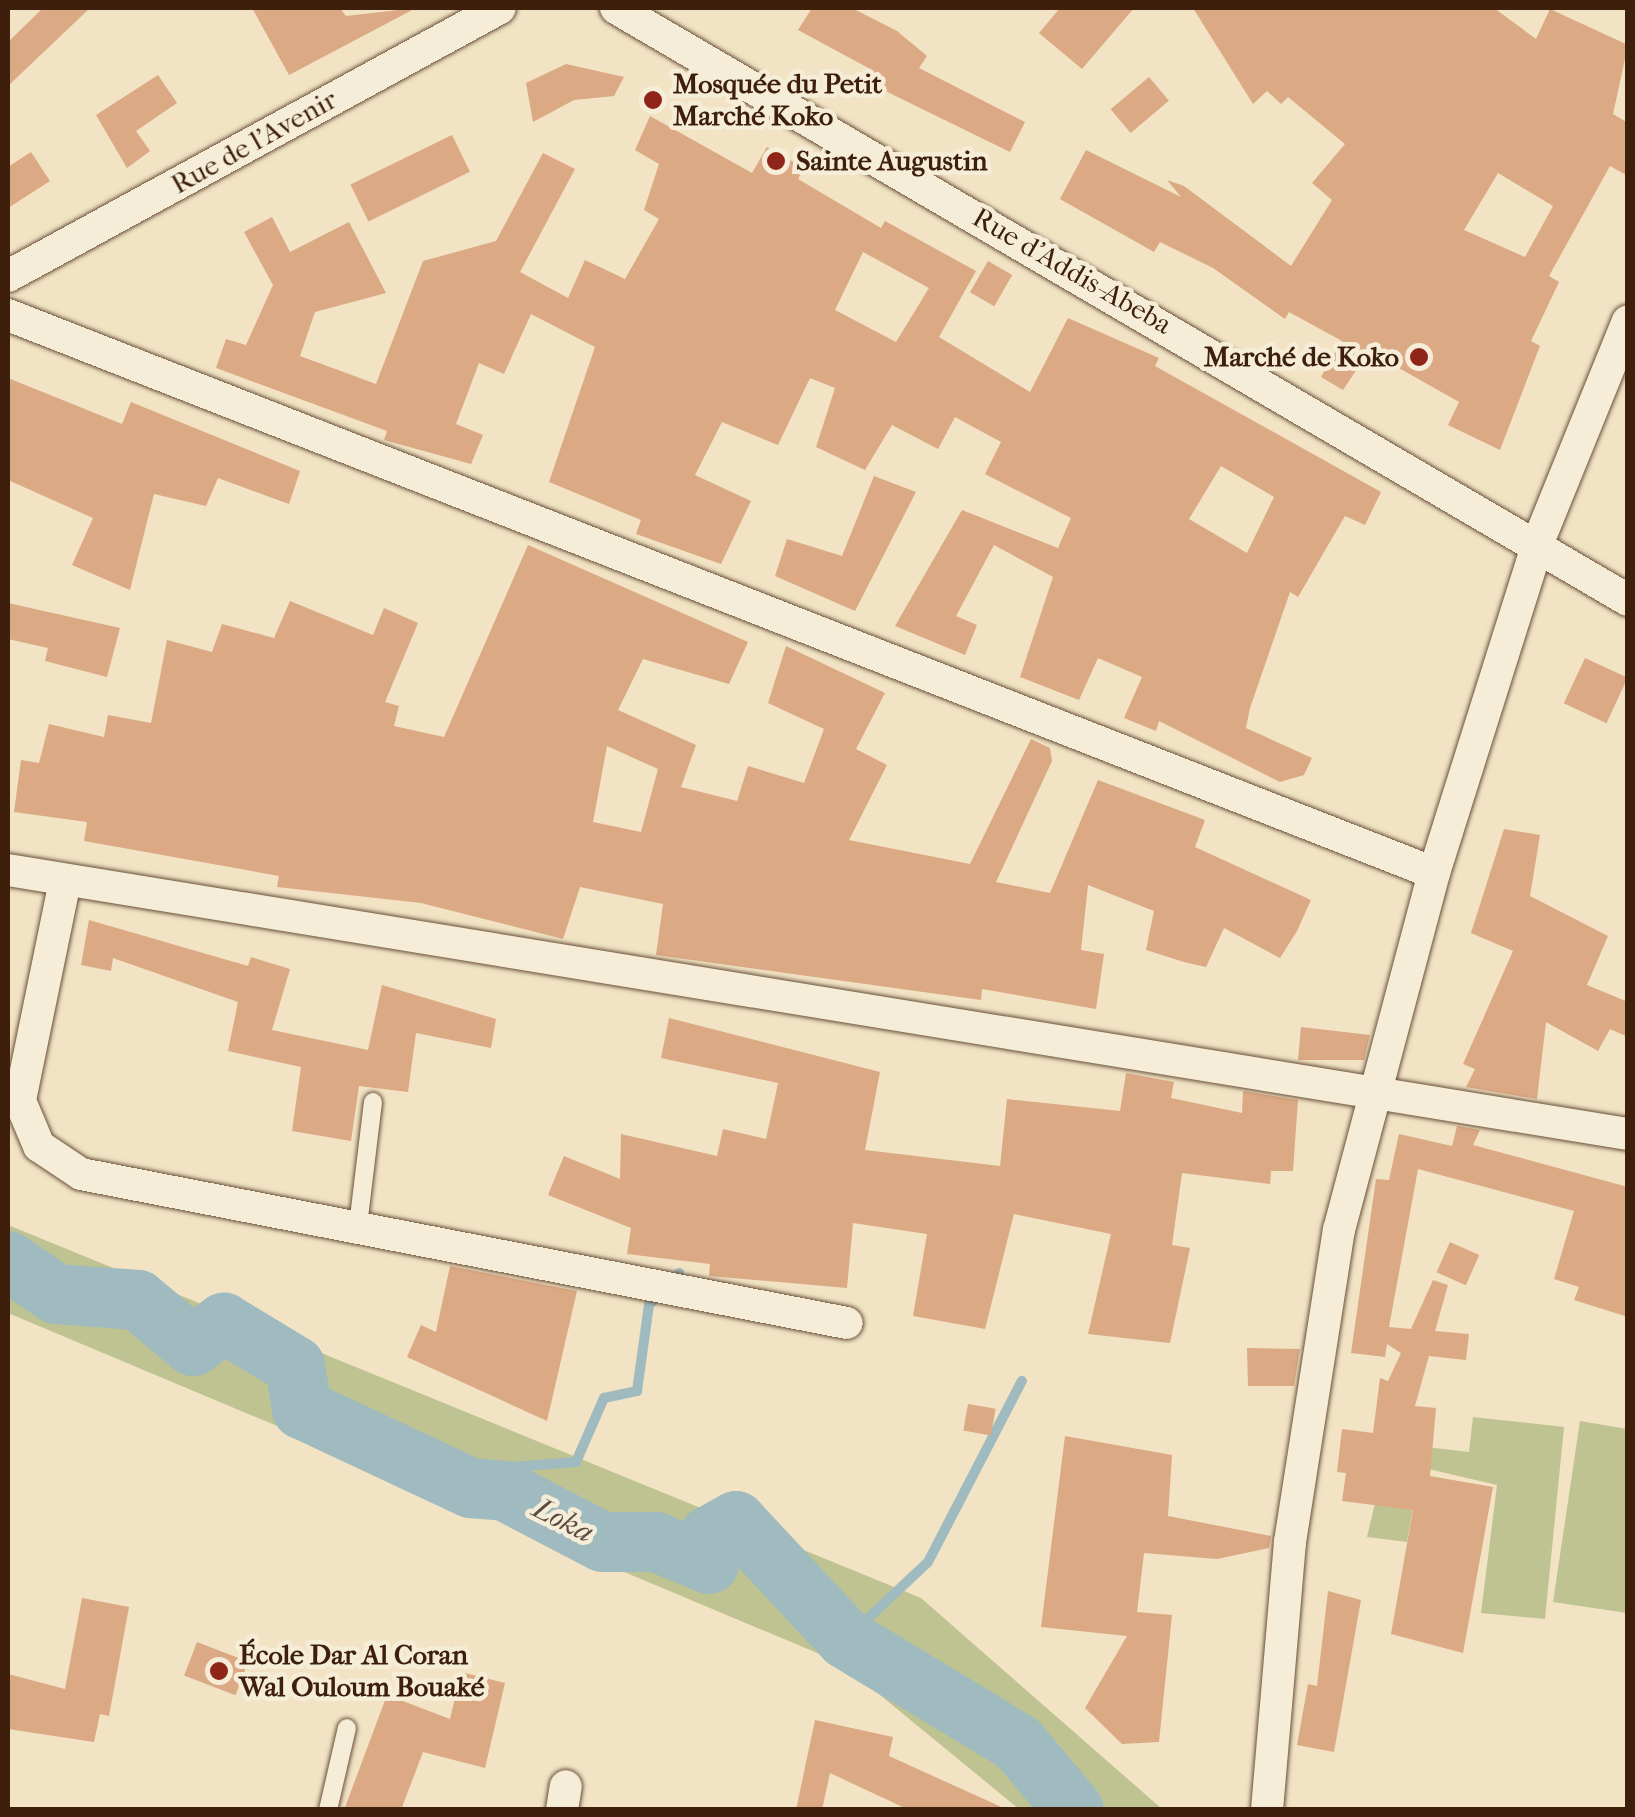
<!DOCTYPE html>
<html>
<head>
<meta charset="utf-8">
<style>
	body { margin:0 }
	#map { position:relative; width:1635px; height:1817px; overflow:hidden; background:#f1e3c4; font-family:"IM FELL French Canon",serif }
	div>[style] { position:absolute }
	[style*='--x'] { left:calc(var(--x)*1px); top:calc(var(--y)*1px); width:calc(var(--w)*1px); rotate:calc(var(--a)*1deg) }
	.green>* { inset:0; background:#bec391 }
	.stream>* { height:10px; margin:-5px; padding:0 5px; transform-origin:5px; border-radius:5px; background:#a0bbbf }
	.river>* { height:60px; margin:-30px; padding:0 30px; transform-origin:30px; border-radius:30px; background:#a0bbbf }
	.building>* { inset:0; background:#dba984; transform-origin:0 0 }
	.roads { filter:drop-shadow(0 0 2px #6a5039) drop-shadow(0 0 2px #6a5039) }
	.service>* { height:18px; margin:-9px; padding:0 9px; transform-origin:9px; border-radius:9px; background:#f6edd9 }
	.minor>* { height:32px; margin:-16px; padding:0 16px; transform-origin:16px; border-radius:16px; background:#f6edd9 }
	.dots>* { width:28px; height:28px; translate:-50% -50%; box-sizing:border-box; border:5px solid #f6edd9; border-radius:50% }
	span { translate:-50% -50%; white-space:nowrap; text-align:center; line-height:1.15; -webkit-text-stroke:9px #f6edd9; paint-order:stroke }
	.poi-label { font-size:28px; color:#3d1f0b; font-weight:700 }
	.left { translate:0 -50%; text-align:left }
	.right { translate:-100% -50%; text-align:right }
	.street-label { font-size:28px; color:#3d1f0b }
	.water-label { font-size:30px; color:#5b4e41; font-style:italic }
	.frame { position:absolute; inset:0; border:10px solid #3d1f0b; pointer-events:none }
</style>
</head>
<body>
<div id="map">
	<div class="green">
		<i style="clip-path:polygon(8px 1225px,921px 1598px,1162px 1809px,1019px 1809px,841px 1663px,8px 1313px)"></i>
		<i style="clip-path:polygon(1473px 1417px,1564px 1427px,1545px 1619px,1481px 1613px,1497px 1485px,1420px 1467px,1407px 1542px,1367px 1537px,1380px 1482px,1426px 1447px,1469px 1452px)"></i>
		<i style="clip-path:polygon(1580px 1421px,1627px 1429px,1627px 1613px,1553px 1602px)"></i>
	</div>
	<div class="stream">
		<i style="--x:505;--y:1491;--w:25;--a:-72"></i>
		<i style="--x:513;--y:1467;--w:63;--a:-4.5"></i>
		<i style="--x:576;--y:1462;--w:70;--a:-66.4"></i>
		<i style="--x:604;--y:1398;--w:34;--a:-12"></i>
		<i style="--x:637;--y:1391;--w:87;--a:-82.1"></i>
		<i style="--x:649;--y:1305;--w:44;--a:-46.8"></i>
		<i style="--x:846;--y:1639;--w:112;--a:-43.2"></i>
		<i style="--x:928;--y:1562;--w:204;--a:-62.6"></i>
	</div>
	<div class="river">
		<i style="--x:8;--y:1261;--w:58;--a:34.5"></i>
		<i style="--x:56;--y:1294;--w:82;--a:4.2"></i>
		<i style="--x:138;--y:1300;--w:72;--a:39.9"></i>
		<i style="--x:193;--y:1346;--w:39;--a:-37"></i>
		<i style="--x:224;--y:1323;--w:83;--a:31.2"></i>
		<i style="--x:295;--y:1366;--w:44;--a:80.8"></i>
		<i style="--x:302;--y:1409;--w:187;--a:25.1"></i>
		<i style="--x:471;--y:1488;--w:34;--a:5"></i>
		<i style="--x:505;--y:1491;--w:110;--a:27.5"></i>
		<i style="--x:603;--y:1542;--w:53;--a:0"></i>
		<i style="--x:656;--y:1542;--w:57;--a:22.5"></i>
		<i style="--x:709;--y:1564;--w:28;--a:-90"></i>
		<i style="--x:709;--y:1536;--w:31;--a:-29"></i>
		<i style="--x:736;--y:1521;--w:161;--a:47"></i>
		<i style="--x:846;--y:1639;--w:201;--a:31.2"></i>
		<i style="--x:1018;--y:1743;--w:87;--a:50.1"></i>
	</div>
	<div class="building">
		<i style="clip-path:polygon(43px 8px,90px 8px,8px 86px,8px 42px)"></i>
		<i style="clip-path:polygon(252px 8px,340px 8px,346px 16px,416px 8px,289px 75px)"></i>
		<i style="clip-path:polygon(812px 8px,852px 8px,897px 31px,927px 56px,919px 68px,1025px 122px,1010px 152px,867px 82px,874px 71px,798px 30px)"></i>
		<i style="clip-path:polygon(1060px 8px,1134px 8px,1082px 69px,1039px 33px)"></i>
		<i style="clip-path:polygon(evenodd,1193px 8px,1494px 8px,1536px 39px,1550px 9px,1628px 45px,1613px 114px,1628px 123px,1628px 176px,1610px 166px,1549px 276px,1559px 282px,1531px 341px,1540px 346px,1500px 450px,1448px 425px,1459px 402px,1383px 359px,1379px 366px,1365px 357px,1343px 390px,1321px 377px,1342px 341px,1289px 312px,1285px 319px,1213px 268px,1160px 242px,1154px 252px,1060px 199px,1086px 150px,1181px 197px,1167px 180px,1184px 186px,1291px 266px,1332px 200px,1312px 183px,1345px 144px,1288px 97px,1281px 104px,1267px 91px,1253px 104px,1193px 8px,1498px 173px,1553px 206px,1525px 257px,1464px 230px,1498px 173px)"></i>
		<i style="clip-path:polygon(566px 64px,624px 77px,614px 96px,574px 100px,533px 122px,526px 83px)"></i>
		<i style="clip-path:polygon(158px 75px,177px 103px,136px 131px,150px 151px,127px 168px,96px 115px)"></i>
		<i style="left:1149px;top:77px;width:31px;height:50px;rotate:50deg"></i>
		<i style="clip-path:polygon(evenodd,650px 116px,752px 173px,767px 147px,804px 168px,798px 179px,881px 228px,885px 221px,976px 271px,939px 337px,1030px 392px,1068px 318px,1159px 358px,1155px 366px,1381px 492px,1365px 525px,1345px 516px,1298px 597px,1290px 592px,1250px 708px,1246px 728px,1312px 758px,1304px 775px,1280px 782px,1159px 721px,1156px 731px,1124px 718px,1142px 677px,1098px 658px,1079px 700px,1020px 677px,1053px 577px,994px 545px,956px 616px,977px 625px,965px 655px,895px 626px,962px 510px,1058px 548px,1071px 518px,985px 474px,1001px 442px,955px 417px,938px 449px,892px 425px,865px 470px,816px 447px,835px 388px,810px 378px,778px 445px,722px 422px,695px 475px,751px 501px,721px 564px,636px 534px,641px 520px,549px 482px,595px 347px,531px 314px,504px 374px,479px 363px,456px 424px,483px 435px,471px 464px,384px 440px,387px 431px,216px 368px,226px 339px,246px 345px,273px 285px,244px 232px,272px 217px,290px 252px,349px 222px,386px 293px,315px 312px,300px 356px,376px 384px,423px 261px,496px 241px,543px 153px,575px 169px,520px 272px,568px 298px,585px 260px,625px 279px,659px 219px,644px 210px,659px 164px,635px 150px,650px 116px,863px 252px,929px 288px,896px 342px,835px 310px,863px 252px,650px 116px,1221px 466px,1274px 497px,1247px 553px,1189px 519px,1221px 466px)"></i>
		<i style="left:452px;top:135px;width:41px;height:113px;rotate:64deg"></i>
		<i style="clip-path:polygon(31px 152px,50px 181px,8px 208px,8px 167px)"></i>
		<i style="left:988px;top:261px;width:28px;height:36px;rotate:30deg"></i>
		<i style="clip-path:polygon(8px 378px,122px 424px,131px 402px,300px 471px,289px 504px,218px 478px,206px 506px,154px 494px,130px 590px,72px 565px,93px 518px,8px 480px)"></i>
		<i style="clip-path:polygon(874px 476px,916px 492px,855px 611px,775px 576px,787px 539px,842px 556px)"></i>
		<i style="clip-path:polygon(evenodd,528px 545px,748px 642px,729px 684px,643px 659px,618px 710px,696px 745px,681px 787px,737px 801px,748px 766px,804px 783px,824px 729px,768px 703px,786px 646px,885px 693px,856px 749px,887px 765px,849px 840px,970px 864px,1031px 739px,1050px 748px,1052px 761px,996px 882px,1050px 893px,1098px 780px,1205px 820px,1195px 847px,1311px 900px,1297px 931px,1280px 958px,1224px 928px,1206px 967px,1184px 962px,1146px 950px,1154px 911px,1088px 885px,1081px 950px,1104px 954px,1096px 1009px,982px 989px,981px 1000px,656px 955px,663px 904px,580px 887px,563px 939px,421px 903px,277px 887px,279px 876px,84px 841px,87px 822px,14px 812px,21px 760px,39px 763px,49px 724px,104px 737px,108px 715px,151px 723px,167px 640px,212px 652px,222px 624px,274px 638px,290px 601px,373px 635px,384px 608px,418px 623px,385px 702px,399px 706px,394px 726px,444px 737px,528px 545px,607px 746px,658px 769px,641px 832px,593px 822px,607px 746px)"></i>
		<i style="clip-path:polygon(8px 603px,120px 628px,107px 677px,45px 661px,48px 648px,8px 639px)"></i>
		<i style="left:1585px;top:658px;width:47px;height:50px;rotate:25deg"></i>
		<i style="clip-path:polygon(1504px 829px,1540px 835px,1530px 896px,1608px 936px,1587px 985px,1628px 1002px,1628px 1037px,1610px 1029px,1598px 1051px,1546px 1022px,1537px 1099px,1466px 1087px,1475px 1069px,1463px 1064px,1513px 951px,1471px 933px)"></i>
		<i style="clip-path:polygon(89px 920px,248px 966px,251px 957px,290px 969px,272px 1030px,368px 1050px,382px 985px,496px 1019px,491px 1048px,416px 1033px,408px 1092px,359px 1086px,351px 1141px,292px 1131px,301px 1067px,228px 1051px,238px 1002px,113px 958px,111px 971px,81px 965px)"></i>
		<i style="clip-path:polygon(669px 1018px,880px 1072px,865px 1150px,1000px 1166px,1007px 1099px,1120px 1111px,1126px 1073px,1174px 1082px,1171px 1098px,1242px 1113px,1243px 1091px,1298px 1100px,1293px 1171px,1271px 1171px,1270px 1184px,1182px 1173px,1172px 1245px,1190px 1248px,1170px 1343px,1088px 1334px,1111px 1234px,1014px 1214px,985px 1329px,913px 1316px,927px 1234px,853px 1223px,847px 1288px,709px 1276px,710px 1264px,627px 1254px,631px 1228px,548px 1195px,564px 1156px,620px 1179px,621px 1134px,717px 1156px,723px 1129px,766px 1139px,778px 1083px,661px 1058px)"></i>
		<i style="clip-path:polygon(1301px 1027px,1370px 1035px,1364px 1060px,1298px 1060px)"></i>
		<i style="clip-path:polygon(1457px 1126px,1480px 1130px,1473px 1145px,1628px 1187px,1628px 1317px,1574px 1300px,1579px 1287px,1554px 1279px,1574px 1211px,1418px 1169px,1389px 1327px,1411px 1329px,1433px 1280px,1448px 1285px,1435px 1331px,1469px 1334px,1466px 1360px,1429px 1356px,1415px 1406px,1436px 1408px,1430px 1476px,1493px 1487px,1463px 1653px,1391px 1634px,1413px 1510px,1342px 1501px,1346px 1473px,1337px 1472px,1342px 1429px,1373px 1433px,1380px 1378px,1388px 1381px,1401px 1353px,1387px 1344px,1385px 1357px,1351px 1353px,1376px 1179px,1389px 1180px,1399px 1134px,1452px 1146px)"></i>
		<i style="left:1450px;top:1242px;width:32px;height:33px;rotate:24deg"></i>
		<i style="clip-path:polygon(450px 1266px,577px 1291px,547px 1421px,407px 1357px,421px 1325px,436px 1332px)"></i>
		<i style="clip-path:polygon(1247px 1348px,1300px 1349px,1294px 1386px,1248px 1386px)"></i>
		<i style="left:968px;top:1404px;width:28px;height:27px;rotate:10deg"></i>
		<i style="clip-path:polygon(1065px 1436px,1172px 1455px,1168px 1516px,1271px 1536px,1269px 1548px,1217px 1559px,1144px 1553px,1137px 1612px,1172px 1615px,1159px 1742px,1122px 1744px,1085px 1708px,1127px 1636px,1041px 1627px)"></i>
		<i style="clip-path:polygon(1328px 1591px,1361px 1600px,1334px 1752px,1297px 1745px,1308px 1684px,1317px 1686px)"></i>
		<i style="clip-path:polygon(82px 1598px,129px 1607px,109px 1716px,100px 1714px,94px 1742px,8px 1729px,8px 1674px,65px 1689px)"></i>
		<i style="left:197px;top:1642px;width:55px;height:36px;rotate:21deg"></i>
		<i style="clip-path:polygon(461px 1672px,505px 1683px,485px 1768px,423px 1752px,401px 1810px,344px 1810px,387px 1695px,450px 1719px)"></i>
		<i style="clip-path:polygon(815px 1720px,893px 1737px,889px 1756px,1008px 1810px,909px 1810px,830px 1773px,822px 1810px,796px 1810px)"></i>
	</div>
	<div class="roads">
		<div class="service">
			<i style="--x:357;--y:1234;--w:133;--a:-83.1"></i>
			<i style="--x:328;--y:1810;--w:84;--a:-77"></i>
		</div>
		<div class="minor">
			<i style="--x:616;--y:8;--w:1172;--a:30.33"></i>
			<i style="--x:8;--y:276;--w:560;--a:-28.58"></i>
			<i style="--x:8;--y:315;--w:1531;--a:21.37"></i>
			<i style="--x:8;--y:870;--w:1641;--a:9.26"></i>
			<i style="--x:65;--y:881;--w:225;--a:101.6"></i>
			<i style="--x:20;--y:1101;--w:49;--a:67.1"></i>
			<i style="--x:39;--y:1146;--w:50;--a:33.7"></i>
			<i style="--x:81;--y:1174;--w:780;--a:11.01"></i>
			<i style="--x:562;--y:1810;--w:24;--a:-81"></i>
			<i style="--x:1267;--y:1810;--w:269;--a:-85.1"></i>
			<i style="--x:1290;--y:1542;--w:316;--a:-81.1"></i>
			<i style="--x:1339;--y:1230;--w:369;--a:-75.1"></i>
			<i style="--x:1434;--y:873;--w:349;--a:-72.5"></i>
			<i style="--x:1539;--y:540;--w:236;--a:-67.9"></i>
		</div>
	</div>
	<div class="dots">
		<i style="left:653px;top:100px;background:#8f2418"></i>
		<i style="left:776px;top:161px;background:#8f2418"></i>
		<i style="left:1419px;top:357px;background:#8f2418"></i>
		<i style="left:219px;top:1671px;background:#8f2418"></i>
	</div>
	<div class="poi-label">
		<span class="left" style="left:673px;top:100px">Mosquée du Petit<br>Marché Koko</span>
		<span class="left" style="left:796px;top:161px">Sainte Augustin</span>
		<span class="right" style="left:1399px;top:357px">Marché de Koko</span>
		<span class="left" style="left:239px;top:1671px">École Dar Al Coran<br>Wal Ouloum Bouaké</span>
	</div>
	<div class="street-label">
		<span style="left:254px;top:142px;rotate:-29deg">Rue de l'Avenir</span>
		<span style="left:1072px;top:271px;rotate:30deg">Rue d'Addis-Abeba</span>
	</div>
	<div class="water-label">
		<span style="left:563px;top:1521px;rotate:27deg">Loka</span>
	</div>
	<div class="frame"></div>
</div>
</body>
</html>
